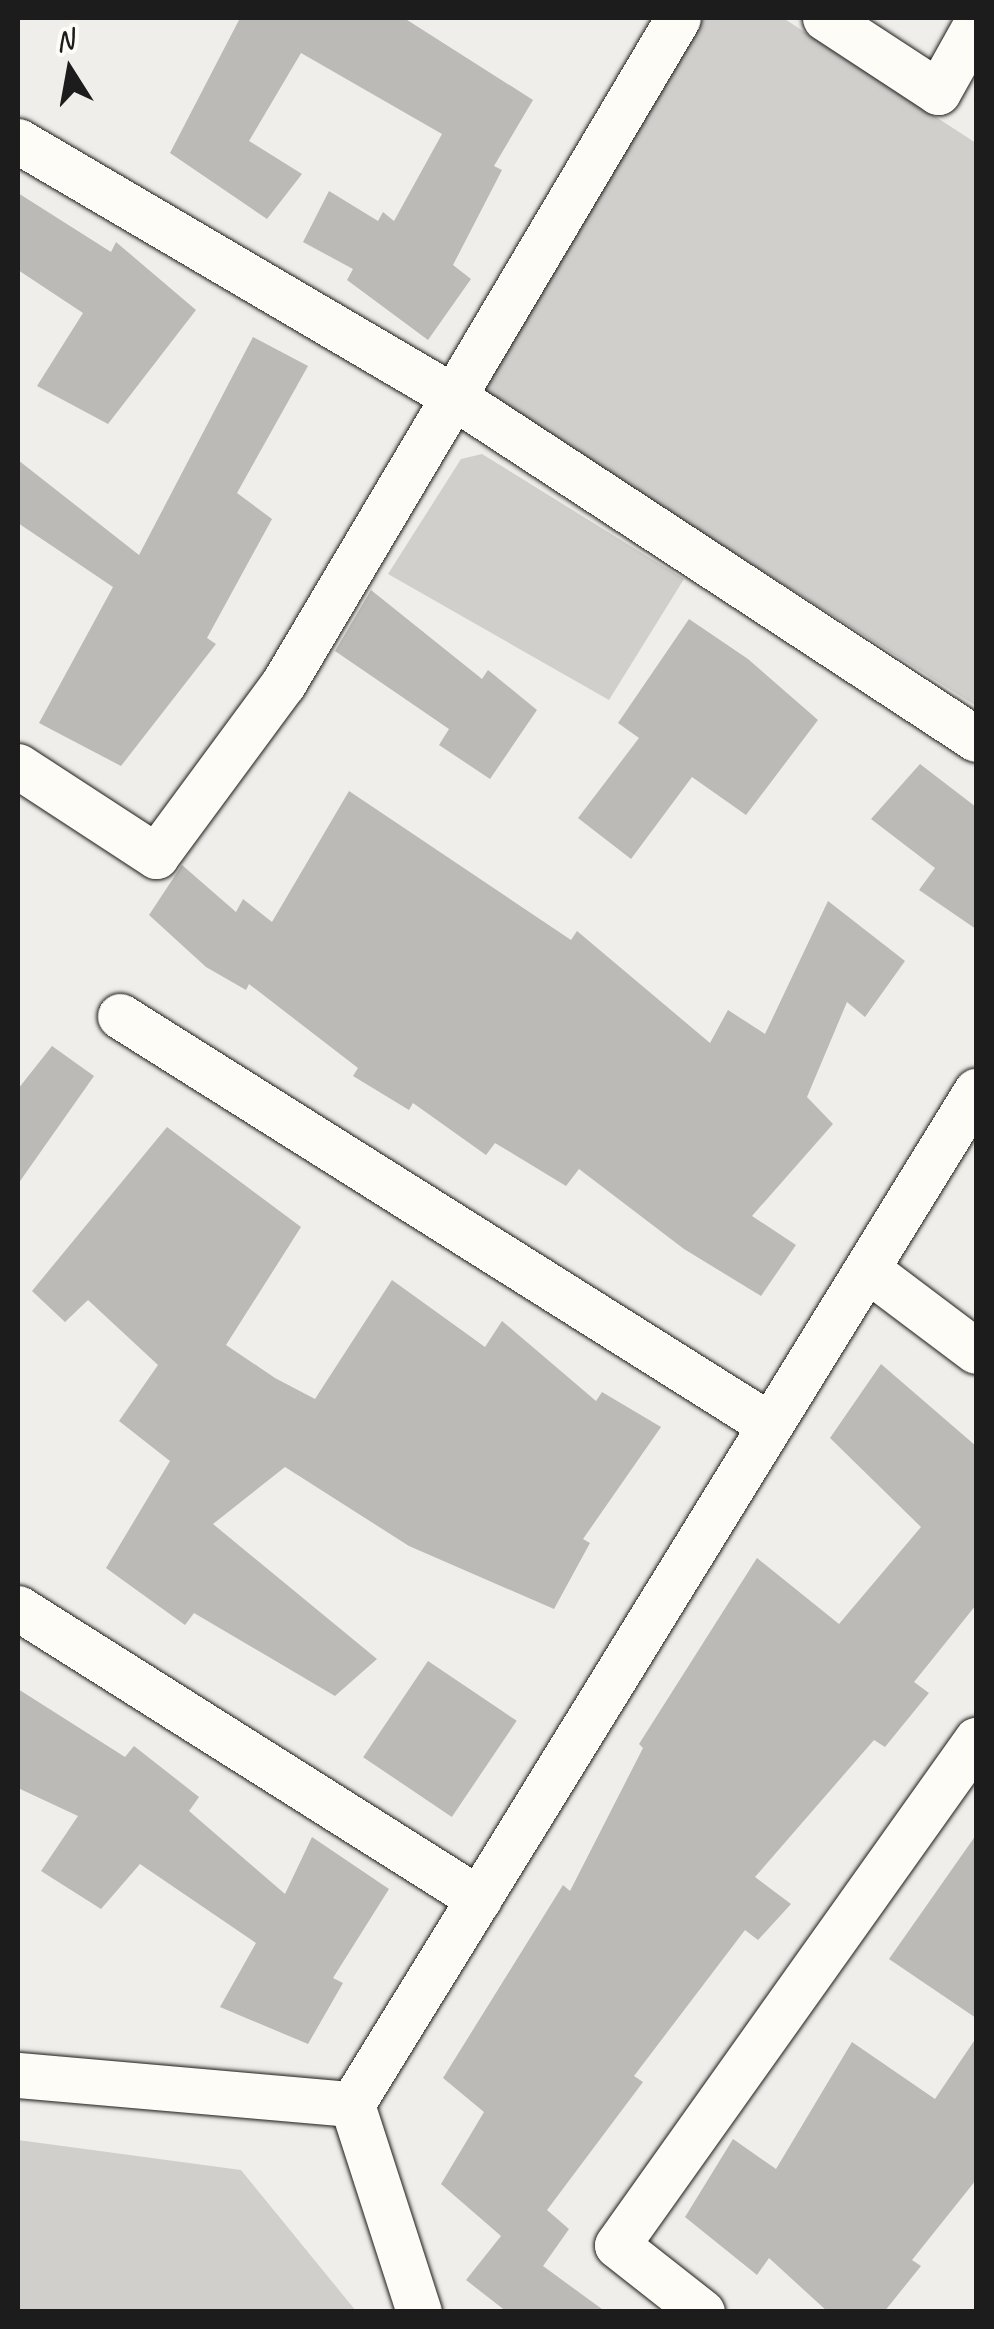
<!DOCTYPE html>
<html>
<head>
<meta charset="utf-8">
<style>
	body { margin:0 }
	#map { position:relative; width:994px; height:2329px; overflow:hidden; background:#f0eeea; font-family:Caveat,sans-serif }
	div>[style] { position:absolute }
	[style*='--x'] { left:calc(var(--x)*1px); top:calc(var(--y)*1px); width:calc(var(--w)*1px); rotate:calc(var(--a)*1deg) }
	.green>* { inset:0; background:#d0cfcc }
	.building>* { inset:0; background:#bbbab6; transform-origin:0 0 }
	.roads { filter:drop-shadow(0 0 2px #1c1c1c) drop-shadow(0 0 2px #1c1c1c) }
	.minor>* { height:45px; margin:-22.5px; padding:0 22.5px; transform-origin:22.5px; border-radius:22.5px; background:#fdfcf7 }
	span { translate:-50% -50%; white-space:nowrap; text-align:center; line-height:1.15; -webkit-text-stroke:9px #fdfcf7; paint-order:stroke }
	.frame { position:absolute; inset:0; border:20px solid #1c1c1c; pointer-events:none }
	.north { position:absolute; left:20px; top:20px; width:100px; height:100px; -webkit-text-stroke:8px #fdfcf7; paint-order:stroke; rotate:349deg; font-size:28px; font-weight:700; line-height:40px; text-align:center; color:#1c1c1c }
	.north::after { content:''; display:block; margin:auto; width:35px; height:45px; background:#1c1c1c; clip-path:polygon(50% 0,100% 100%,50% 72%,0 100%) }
</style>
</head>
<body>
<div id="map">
	<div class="green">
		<i style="clip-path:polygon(703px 18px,783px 18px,976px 143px,976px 706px,484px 395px,481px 371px)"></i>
		<i style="clip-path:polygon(482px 454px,684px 579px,609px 700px,388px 574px,461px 459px)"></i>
		<i style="clip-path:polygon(18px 2140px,241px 2170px,356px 2311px,18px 2311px)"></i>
	</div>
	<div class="building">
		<i style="clip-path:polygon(240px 18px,404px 18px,533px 100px,494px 166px,502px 170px,453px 265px,471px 279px,428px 340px,347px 280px,353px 269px,303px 242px,329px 191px,378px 221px,383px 212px,394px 221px,442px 134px,301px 53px,249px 141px,302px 174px,267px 219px,170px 153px)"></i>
		<i style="clip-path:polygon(18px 193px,111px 252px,116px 242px,196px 310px,108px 424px,37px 386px,83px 313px,18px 270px)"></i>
		<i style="clip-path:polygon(253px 337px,308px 366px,237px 493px,272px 519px,207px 638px,216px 644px,121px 766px,39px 723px,113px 587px,18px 523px,18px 460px,139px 555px)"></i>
		<i style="clip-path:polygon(371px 590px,482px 679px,488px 670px,537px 710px,490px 779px,439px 745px,449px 729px,335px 651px)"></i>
		<i style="clip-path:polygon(689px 619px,748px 659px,818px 720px,746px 815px,692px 777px,631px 859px,578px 818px,639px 738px,618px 723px)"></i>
		<i style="clip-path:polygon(920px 764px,976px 807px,976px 929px,919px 890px,935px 868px,871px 819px)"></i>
		<i style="clip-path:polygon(349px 791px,571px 940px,577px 931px,710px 1043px,728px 1010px,765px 1034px,828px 901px,905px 961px,865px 1017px,847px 1002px,807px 1097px,833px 1124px,752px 1216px,796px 1245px,761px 1296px,684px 1249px,579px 1169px,566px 1186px,495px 1143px,486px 1155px,413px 1103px,409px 1110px,353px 1076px,358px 1068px,249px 984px,246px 990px,206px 967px,149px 915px,182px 865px,236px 912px,243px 899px,272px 922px)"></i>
		<i style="clip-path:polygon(52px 1046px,94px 1076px,18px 1184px,18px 1089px)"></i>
		<i style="clip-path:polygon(167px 1127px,301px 1227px,226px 1345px,275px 1378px,315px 1399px,392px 1280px,485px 1347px,502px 1321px,596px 1401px,602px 1392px,661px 1427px,583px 1539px,590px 1543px,554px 1609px,409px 1546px,285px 1467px,213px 1524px,377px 1659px,335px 1696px,194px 1613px,185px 1625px,106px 1568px,170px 1461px,119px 1421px,158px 1365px,88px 1300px,65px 1322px,32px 1291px)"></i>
		<i style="clip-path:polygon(881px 1364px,976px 1446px,976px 1605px,914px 1682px,929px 1693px,885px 1747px,874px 1740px,755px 1877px,791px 1904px,758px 1940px,745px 1930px,634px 2076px,643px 2082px,547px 2210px,569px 2229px,543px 2266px,606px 2312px,507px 2312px,466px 2280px,501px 2236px,441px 2184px,484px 2112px,443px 2078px,563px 1885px,570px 1891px,643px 1748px,639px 1744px,757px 1558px,839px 1624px,921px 1527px,830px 1438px)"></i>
		<i style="left:428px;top:1661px;width:107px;height:116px;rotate:34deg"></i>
		<i style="clip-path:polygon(18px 1689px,125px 1757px,134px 1746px,199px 1797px,189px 1811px,285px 1894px,312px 1837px,389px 1889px,333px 1978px,343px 1983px,308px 2044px,220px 2007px,256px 1943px,140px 1864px,101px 1909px,41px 1871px,78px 1816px,18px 1788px)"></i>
		<i style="clip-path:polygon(976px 1835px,976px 2018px,889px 1959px)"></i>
		<i style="clip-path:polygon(976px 2038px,976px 2180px,912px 2260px,921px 2266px,884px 2312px,828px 2312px,769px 2258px,757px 2275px,685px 2217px,733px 2139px,776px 2169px,852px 2042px,935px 2099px)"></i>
	</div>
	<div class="roads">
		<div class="minor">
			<i style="--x:825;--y:18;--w:135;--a:33.2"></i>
			<i style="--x:938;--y:92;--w:78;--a:-60.8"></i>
			<i style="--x:18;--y:141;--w:506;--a:30.42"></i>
			<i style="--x:454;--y:397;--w:624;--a:33.23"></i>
			<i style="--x:18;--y:766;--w:165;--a:33.1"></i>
			<i style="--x:156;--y:856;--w:214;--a:-53.6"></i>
			<i style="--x:283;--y:684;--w:774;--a:-59.33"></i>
			<i style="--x:120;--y:1016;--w:768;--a:32.18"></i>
			<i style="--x:867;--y:1269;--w:136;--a:37"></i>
			<i style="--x:18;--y:1608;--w:545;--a:32.26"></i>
			<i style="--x:18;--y:2075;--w:335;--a:5"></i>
			<i style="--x:419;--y:2312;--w:219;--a:-107.9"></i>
			<i style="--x:352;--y:2104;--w:1190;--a:-58.37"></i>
			<i style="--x:702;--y:2312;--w:108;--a:-141.8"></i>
			<i style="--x:617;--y:2245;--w:620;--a:-54.59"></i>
		</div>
	</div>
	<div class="frame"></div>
	<div class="north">N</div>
</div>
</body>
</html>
